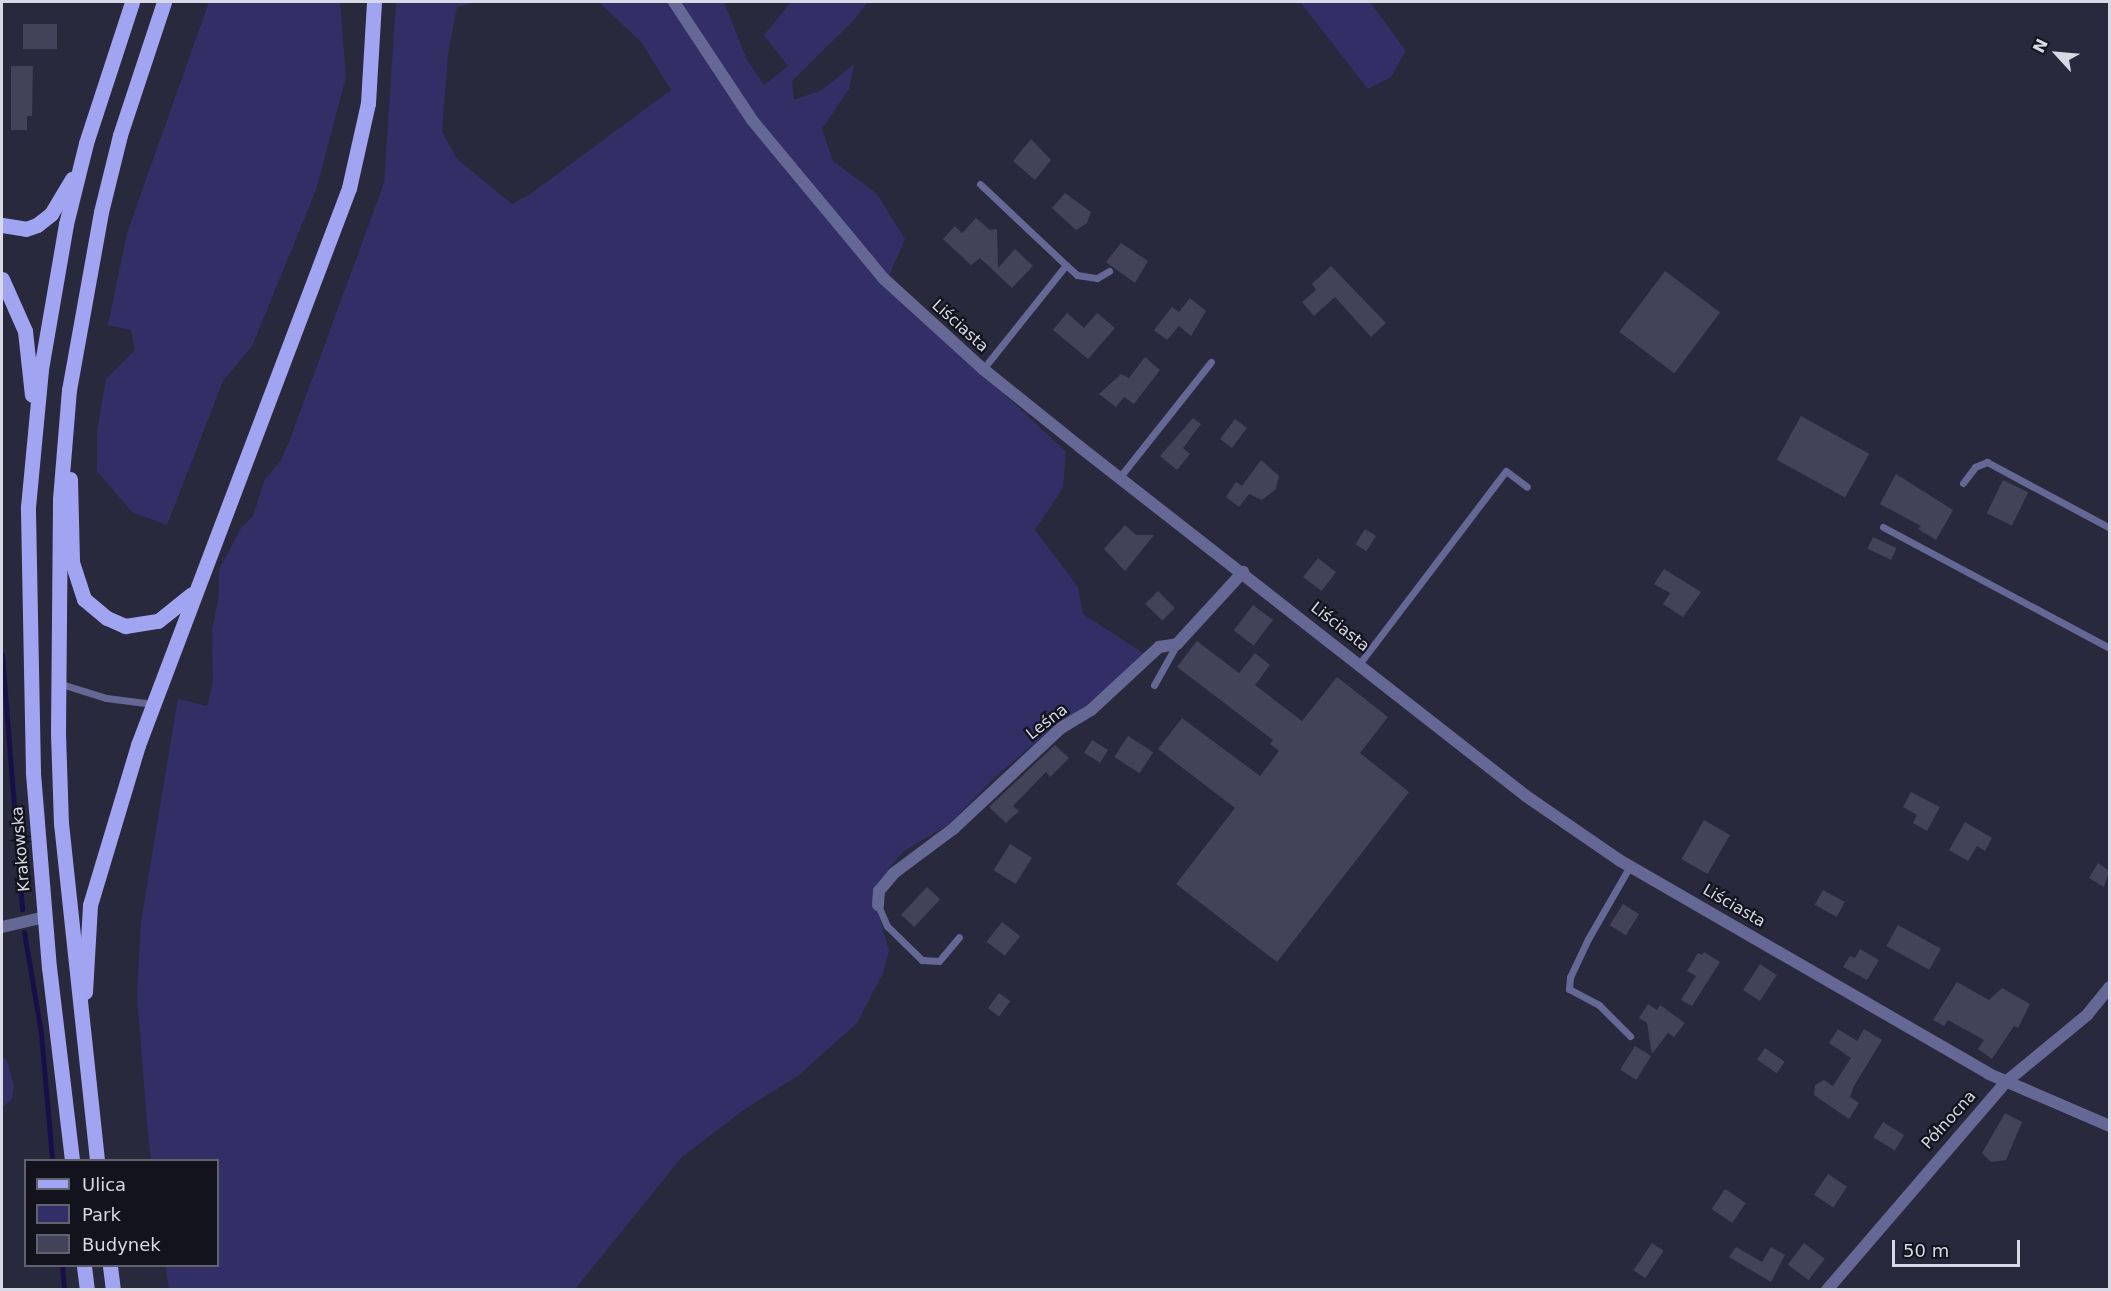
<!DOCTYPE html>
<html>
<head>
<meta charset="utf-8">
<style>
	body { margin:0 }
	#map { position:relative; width:2111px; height:1291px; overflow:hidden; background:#28293d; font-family:"DejaVu Sans",sans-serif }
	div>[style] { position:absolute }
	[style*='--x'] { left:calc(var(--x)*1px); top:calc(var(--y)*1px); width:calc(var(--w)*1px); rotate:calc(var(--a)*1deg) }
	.green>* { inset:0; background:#312f66 }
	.stream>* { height:5px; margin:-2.5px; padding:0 2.5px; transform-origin:2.5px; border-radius:2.5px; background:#180f49 }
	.building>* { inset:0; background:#424358; transform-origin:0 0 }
	.lane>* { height:7px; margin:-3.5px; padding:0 3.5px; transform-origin:3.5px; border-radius:3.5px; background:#656795 }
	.street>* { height:12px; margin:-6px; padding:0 6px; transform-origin:6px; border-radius:6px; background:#656795 }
	.primary>* { height:15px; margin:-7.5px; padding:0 7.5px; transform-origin:7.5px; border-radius:7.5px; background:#a1a4f0 }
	span { translate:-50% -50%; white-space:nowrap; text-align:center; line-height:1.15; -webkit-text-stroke:4.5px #12131c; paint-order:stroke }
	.street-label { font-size:16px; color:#d8d9e6 }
	.frame { position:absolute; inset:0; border:3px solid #d8d9e6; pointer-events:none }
	.legend { position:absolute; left:24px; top:1159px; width:195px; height:108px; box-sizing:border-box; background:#12131c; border:2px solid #61626d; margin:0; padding:8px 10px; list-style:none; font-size:18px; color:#d8d9e6 }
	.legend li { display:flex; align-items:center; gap:12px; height:30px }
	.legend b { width:30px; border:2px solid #61626d }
	.north { position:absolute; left:2027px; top:24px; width:60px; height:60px; -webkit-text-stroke:4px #12131c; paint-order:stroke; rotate:296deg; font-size:16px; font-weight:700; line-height:24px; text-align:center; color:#d8d9e6 }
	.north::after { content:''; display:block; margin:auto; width:21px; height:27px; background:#d8d9e6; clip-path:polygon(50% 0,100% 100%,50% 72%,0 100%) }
	.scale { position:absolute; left:1892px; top:1240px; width:128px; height:27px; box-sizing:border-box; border:3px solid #d8d9e6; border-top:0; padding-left:8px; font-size:18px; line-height:21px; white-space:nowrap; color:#d8d9e6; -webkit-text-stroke:4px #12131c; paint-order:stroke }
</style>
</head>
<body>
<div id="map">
	<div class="green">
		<i style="clip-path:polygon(209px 2px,340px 2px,346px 77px,316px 190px,252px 346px,223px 381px,167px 525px,132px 512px,97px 471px,97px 431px,106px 379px,135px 350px,131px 330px,108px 325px,127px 233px)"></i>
		<i style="clip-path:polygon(396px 2px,475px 2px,457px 7px,448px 54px,442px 132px,457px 159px,512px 204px,529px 195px,671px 90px,641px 42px,599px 2px,724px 2px,747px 60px,764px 85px,788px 66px,764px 35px,791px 2px,868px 2px,853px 21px,792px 81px,794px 100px,822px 90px,854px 64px,849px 89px,822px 129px,833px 161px,877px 194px,905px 239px,886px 283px,1066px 452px,1063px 488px,1035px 530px,1078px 587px,1083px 614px,1143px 653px,1106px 691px,1051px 729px,994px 778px,948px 825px,904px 851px,889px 868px,875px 902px,889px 951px,883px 973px,857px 1023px,799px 1075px,742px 1111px,682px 1157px,575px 1289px,169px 1289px,165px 1266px,218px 1266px,218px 1160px,151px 1160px,147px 1123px,137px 995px,141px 922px,170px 746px,178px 699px,207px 706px,213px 683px,212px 631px,219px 595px,219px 570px,241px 528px,253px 516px,265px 479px,280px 462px,289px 442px,384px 183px)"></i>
		<i style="clip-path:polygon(1300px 2px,1370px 2px,1406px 51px,1391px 77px,1368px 89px)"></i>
		<i style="clip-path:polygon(2px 1057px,7px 1060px,14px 1086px,12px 1099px,2px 1108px)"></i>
	</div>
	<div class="stream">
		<i style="--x:2;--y:654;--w:256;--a:85.5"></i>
		<i style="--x:24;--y:932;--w:102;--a:80.4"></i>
		<i style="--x:41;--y:1033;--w:127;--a:85"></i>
		<i style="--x:62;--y:1266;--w:24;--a:85"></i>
	</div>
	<div class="building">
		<i style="left:57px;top:24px;width:25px;height:34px;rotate:90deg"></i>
		<i style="clip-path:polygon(11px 66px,33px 66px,32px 116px,27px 116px,27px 130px,11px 130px)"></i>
		<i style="clip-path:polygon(1031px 139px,1051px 160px,1035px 180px,1013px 161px)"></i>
		<i style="clip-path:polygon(1065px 193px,1091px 212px,1087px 223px,1076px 230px,1052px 208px)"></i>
		<i style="clip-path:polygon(976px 218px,990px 230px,997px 229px,998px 268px,1015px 249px,1033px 266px,1012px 288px,980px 258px,971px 265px,943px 239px,955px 226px,962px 233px)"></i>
		<i style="clip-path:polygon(1121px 243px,1148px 261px,1135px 283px,1106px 262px)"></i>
		<i style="clip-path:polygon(1331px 266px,1386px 323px,1371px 337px,1335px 297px,1314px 316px,1302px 302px,1316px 290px,1312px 284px)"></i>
		<i style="left:1665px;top:271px;width:69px;height:76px;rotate:37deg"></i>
		<i style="clip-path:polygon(1190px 298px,1206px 311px,1191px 336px,1179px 326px,1167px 340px,1154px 330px,1172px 307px,1179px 312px)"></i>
		<i style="clip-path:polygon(1067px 313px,1084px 328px,1097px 313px,1115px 328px,1088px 359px,1053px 330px)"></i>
		<i style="clip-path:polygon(1145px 357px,1160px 370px,1134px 404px,1124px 397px,1116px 407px,1099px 394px,1121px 374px,1129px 378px)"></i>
		<i style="left:1801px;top:416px;width:78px;height:50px;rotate:29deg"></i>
		<i style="clip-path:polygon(1193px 418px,1201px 424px,1183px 448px,1190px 454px,1177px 470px,1160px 456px)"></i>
		<i style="left:1235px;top:419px;width:15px;height:25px;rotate:37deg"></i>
		<i style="clip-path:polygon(1261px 460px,1279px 476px,1276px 489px,1262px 500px,1249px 494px,1239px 507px,1226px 497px,1236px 482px,1242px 486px)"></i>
		<i style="clip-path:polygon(1896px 474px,1953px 510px,1936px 540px,1918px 529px,1921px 526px,1880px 504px)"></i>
		<i style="left:2003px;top:480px;width:28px;height:37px;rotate:26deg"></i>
		<i style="clip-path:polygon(1125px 525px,1136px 535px,1154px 535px,1125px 571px,1104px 549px)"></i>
		<i style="left:1365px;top:529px;width:13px;height:18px;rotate:32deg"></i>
		<i style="left:1873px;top:537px;width:26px;height:13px;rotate:25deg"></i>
		<i style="left:1318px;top:558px;width:23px;height:24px;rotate:38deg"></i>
		<i style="clip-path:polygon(1664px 569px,1701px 592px,1683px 617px,1663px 604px,1670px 593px,1654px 584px)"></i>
		<i style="left:1158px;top:591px;width:24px;height:18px;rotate:45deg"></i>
		<i style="left:1253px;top:605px;width:25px;height:32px;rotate:37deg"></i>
		<i style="clip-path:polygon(1197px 641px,1239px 673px,1255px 653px,1270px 665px,1255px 685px,1302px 721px,1337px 677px,1388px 717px,1360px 753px,1409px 792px,1277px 962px,1176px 884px,1235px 808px,1158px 749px,1182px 718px,1260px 776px,1279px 751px,1270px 744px,1273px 740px,1177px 667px)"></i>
		<i style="left:1128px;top:736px;width:30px;height:25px;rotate:33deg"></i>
		<i style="left:1092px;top:740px;width:19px;height:15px;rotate:32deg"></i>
		<i style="clip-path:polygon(1055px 745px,1069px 758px,1050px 777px,1046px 772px,1013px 806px,1019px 811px,1006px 823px,989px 807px)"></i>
		<i style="clip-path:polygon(1911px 792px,1940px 807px,1927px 831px,1913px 823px,1917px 815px,1903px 807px)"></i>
		<i style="left:1704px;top:820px;width:30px;height:45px;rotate:30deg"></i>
		<i style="clip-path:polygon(1965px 822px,1992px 838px,1985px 851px,1977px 846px,1968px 861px,1949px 850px)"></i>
		<i style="left:1010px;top:844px;width:26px;height:31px;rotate:32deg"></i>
		<i style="clip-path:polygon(2098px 863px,2109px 871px,2104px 887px,2089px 878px)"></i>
		<i style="left:927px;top:887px;width:18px;height:38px;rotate:43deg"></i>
		<i style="left:1823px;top:890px;width:25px;height:17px;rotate:29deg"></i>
		<i style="left:1623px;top:904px;width:19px;height:25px;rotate:32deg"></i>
		<i style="left:1002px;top:922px;width:23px;height:25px;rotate:38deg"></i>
		<i style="left:1898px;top:925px;width:49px;height:24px;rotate:29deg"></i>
		<i style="clip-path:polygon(1860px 949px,1879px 960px,1867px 980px,1843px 967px,1850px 956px,1855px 958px)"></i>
		<i style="clip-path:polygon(1704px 952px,1720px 962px,1692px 1006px,1681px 1000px,1696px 976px,1687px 971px,1698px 953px,1702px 955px)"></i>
		<i style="left:1760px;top:964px;width:20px;height:31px;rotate:33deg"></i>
		<i style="clip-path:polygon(1957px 982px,1989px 1000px,2002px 988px,2030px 1004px,2018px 1028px,2014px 1026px,1992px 1059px,1978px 1049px,1984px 1040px,1948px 1020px,1944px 1026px,1933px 1020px)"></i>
		<i style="left:999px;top:993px;width:14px;height:19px;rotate:36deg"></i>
		<i style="clip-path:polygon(1648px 1004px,1657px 1010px,1660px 1005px,1685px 1023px,1674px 1037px,1668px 1033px,1652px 1054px,1647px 1023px,1639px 1018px)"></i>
		<i style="clip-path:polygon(1838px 1029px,1857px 1041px,1864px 1029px,1882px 1040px,1854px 1086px,1850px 1097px,1859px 1103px,1849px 1119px,1814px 1095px,1815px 1085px,1824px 1080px,1833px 1086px,1851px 1058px,1829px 1043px)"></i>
		<i style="left:1635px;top:1046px;width:19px;height:28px;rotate:32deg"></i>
		<i style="left:1765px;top:1048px;width:24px;height:14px;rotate:35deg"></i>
		<i style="clip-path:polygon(2005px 1113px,2022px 1122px,2006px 1160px,1991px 1162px,1982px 1153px)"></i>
		<i style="left:1883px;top:1122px;width:25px;height:18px;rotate:32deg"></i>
		<i style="left:1828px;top:1174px;width:23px;height:25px;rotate:34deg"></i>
		<i style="left:1725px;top:1189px;width:25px;height:24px;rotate:34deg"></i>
		<i style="left:1652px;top:1243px;width:14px;height:33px;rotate:34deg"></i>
		<i style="left:1804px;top:1243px;width:26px;height:27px;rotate:37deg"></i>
		<i style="clip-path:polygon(1736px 1247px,1762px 1262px,1771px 1247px,1785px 1255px,1771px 1282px,1729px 1257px)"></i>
	</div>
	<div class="lane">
		<i style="--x:980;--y:184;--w:118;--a:43.3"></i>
		<i style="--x:1066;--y:265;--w:133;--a:128.6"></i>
		<i style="--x:1066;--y:265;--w:15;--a:42"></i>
		<i style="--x:1077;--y:275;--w:20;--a:9"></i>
		<i style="--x:1097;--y:278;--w:14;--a:-30"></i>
		<i style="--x:1119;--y:478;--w:148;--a:-51.6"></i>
		<i style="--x:1963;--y:483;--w:20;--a:-53"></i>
		<i style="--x:1975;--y:467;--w:13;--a:-23"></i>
		<i style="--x:1987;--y:462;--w:140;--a:28.2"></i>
		<i style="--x:1883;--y:527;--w:257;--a:28.1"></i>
		<i style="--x:1360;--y:663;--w:241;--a:-52.8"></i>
		<i style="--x:1506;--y:471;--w:26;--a:37"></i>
		<i style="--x:58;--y:683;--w:50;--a:17.4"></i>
		<i style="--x:106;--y:698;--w:48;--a:7.1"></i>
		<i style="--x:1154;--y:685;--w:47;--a:-60.7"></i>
		<i style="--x:1630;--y:866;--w:84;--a:119.9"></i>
		<i style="--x:1588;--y:939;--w:42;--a:115.3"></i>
		<i style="--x:1570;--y:977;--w:12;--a:95"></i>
		<i style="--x:1569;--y:989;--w:34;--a:28"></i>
		<i style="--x:1599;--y:1005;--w:44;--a:45"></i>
		<i style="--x:878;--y:905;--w:23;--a:67"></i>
		<i style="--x:887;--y:926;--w:49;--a:44.2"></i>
		<i style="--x:922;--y:960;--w:17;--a:3"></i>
		<i style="--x:939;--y:961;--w:31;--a:-50"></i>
	</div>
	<div class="street">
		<i style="--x:674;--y:2;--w:141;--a:56.5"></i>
		<i style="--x:752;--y:120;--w:205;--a:50.3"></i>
		<i style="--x:883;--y:278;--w:135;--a:42.3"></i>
		<i style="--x:983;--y:369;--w:124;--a:38.8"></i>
		<i style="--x:1080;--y:447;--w:566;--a:38.04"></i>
		<i style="--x:1526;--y:796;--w:113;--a:34.5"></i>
		<i style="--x:1619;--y:860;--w:427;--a:30"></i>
		<i style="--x:1989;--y:1074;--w:132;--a:23.3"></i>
		<i style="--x:878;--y:905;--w:14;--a:-86"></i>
		<i style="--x:879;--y:891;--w:23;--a:-50"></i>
		<i style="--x:894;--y:873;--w:74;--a:-36.7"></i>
		<i style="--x:953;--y:829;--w:148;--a:-43.1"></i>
		<i style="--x:1061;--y:728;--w:35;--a:-31"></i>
		<i style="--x:1091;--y:710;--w:93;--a:-42.8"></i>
		<i style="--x:1159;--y:647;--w:18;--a:-9"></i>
		<i style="--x:1177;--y:644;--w:98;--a:-47.5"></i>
		<i style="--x:2;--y:927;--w:44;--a:-13.1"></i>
		<i style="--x:1827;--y:1290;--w:276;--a:-49.3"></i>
		<i style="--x:2007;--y:1081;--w:104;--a:-39.5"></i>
		<i style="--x:2087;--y:1015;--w:36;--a:-51"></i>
	</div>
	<div class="primary">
		<i style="--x:2;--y:225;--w:24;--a:9"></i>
		<i style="--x:26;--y:229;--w:12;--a:-20"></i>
		<i style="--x:37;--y:225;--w:18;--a:-38"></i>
		<i style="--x:51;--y:214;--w:41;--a:-59"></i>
		<i style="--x:2;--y:279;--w:57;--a:66.1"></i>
		<i style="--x:25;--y:331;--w:64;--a:83.8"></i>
		<i style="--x:70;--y:479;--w:83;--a:88.6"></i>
		<i style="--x:72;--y:562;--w:39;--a:72"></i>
		<i style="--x:84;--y:599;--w:30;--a:40"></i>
		<i style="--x:107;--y:618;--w:20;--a:24"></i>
		<i style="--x:125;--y:626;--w:33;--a:-9"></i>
		<i style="--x:158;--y:621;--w:43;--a:-38.5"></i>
		<i style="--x:85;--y:992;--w:87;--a:-86.7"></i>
		<i style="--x:90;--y:905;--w:167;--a:-73.3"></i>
		<i style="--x:138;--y:745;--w:596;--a:-69.25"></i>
		<i style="--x:349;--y:188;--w:87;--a:-77.4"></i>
		<i style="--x:368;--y:103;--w:101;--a:-86.6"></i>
		<i style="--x:72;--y:1160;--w:193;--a:-96.8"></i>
		<i style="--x:49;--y:968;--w:197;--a:-94.7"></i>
		<i style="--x:33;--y:772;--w:265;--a:-91.1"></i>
		<i style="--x:28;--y:507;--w:139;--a:-84.6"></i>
		<i style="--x:41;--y:369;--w:147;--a:-80.2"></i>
		<i style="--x:66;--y:224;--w:83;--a:-76.1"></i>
		<i style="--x:86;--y:143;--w:148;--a:-71.9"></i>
		<i style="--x:97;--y:1160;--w:338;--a:-96.1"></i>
		<i style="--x:61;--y:824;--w:91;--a:-91.9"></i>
		<i style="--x:58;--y:733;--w:234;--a:-89.5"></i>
		<i style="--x:60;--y:499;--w:109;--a:-85.3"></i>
		<i style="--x:69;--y:390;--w:181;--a:-79.8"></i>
		<i style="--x:101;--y:212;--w:79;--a:-76.1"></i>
		<i style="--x:120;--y:135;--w:140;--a:-71.7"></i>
		<i style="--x:84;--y:1266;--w:24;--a:83"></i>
		<i style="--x:110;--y:1266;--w:24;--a:83"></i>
	</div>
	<div class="street-label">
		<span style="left:960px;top:326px;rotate:42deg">Liściasta</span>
		<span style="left:1340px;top:627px;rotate:38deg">Liściasta</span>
		<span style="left:1047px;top:722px;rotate:-38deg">Leśna</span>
		<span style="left:21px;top:849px;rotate:-95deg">Krakowska</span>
		<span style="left:1734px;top:906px;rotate:30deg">Liściasta</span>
		<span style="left:1949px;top:1120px;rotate:-48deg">Północna</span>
	</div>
	<div class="frame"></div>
	<ul class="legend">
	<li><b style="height:8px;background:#a1a4f0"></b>Ulica</li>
	<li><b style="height:16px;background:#312f66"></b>Park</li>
	<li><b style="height:16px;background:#424358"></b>Budynek</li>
	</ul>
	<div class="north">N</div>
	<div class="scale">50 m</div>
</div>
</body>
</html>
